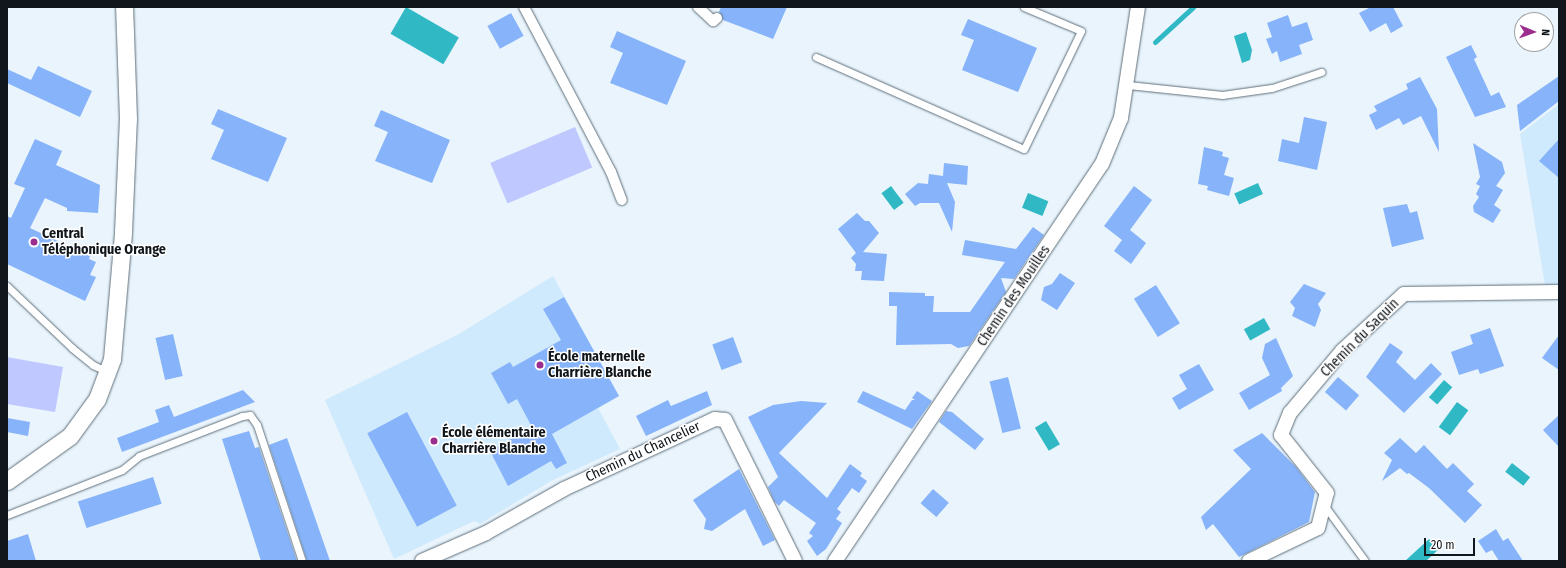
<!DOCTYPE html>
<html>
<head>
<meta charset="utf-8">
<style>
	body { margin:0 }
	#map { position:relative; width:1566px; height:568px; overflow:hidden; background:#e9f4fc; font-family:"Fira Sans Condensed",sans-serif }
	div>[style] { position:absolute }
	[style*='--x'] { left:calc(var(--x)*1px); top:calc(var(--y)*1px); width:calc(var(--w)*1px); rotate:calc(var(--a)*1deg) }
	.built>* { inset:0; background:#d0eafd }
	.green>* { inset:0; background:#c0c9ff; transform-origin:0 0 }
	.water>* { inset:0; background:#30b9c4; transform-origin:0 0 }
	.stream>* { height:5px; margin:-2.5px; padding:0 2.5px; transform-origin:2.5px; border-radius:2.5px; background:#30b9c4 }
	.building>* { inset:0; background:#86b3f9; transform-origin:0 0 }
	.roads { filter:drop-shadow(0 0 1px #5e6e7a) drop-shadow(0 0 1px #5e6e7a) }
	.service>* { height:7px; margin:-3.5px; padding:0 3.5px; transform-origin:3.5px; border-radius:3.5px; background:#fff }
	.pedestrian>* { height:10px; margin:-5px; padding:0 5px; transform-origin:5px; border-radius:5px; background:#fff }
	.minor>* { height:14px; margin:-7px; padding:0 7px; transform-origin:7px; border-radius:7px; background:#fff }
	.tertiary>* { height:17px; margin:-8.5px; padding:0 8.5px; transform-origin:8.5px; border-radius:8.5px; background:#fff }
	.dots>* { width:11px; height:11px; translate:-50% -50%; box-sizing:border-box; border:2px solid #fff; border-radius:50% }
	span { translate:-50% -50%; white-space:nowrap; text-align:center; line-height:1.15; -webkit-text-stroke:3px #fff; paint-order:stroke }
	.poi-label { font-size:14px; color:#10161b; font-weight:700 }
	.left { translate:0 -50%; text-align:left }
	.street-label { font-size:14px; color:#10161b }
	.frame { position:absolute; inset:0; border:8px solid #10161b; pointer-events:none }
	.north { position:absolute; left:1514px; top:12px; width:40px; height:40px; box-sizing:border-box; background:#fff; border:1px solid #9fa2a4; border-radius:50%; rotate:92deg; font-size:11px; font-weight:700; line-height:16px; text-align:center; color:#10161b }
	.north::after { content:''; display:block; margin:auto; width:14px; height:18px; background:#9a2d8e; clip-path:polygon(50% 0,100% 100%,50% 72%,0 100%) }
	.scale { position:absolute; left:1424px; top:538px; width:51px; height:18px; box-sizing:border-box; border:2px solid #10161b; border-top:0; padding-left:5px; font-size:12px; line-height:14px; white-space:nowrap; color:#10161b; -webkit-text-stroke:3px #fff; paint-order:stroke }
</style>
</head>
<body>
<div id="map">
	<div class="built">
		<i style="clip-path:polygon(1559px 104px,1559px 285px,1545px 285px,1520px 134px)"></i>
		<i style="clip-path:polygon(553px 276px,619px 396px,598px 408px,620px 449px,551px 481px,480px 524px,474px 521px,394px 559px,325px 400px,459px 334px)"></i>
	</div>
	<div class="green">
		<i style="left:575px;top:127px;width:44px;height:92px;rotate:67deg"></i>
		<i style="clip-path:polygon(7px 357px,63px 367px,55px 412px,7px 404px)"></i>
	</div>
	<div class="water">
		<i style="left:406px;top:7px;width:61px;height:31px;rotate:30deg"></i>
		<i style="clip-path:polygon(1246px 32px,1252px 50px,1250px 60px,1242px 63px,1234px 36px)"></i>
		<i style="left:1258px;top:183px;width:12px;height:26px;rotate:66deg"></i>
		<i style="left:891px;top:186px;width:21px;height:12px;rotate:53deg"></i>
		<i style="left:1028px;top:193px;width:22px;height:16px;rotate:22deg"></i>
		<i style="left:1264px;top:318px;width:13px;height:23px;rotate:61deg"></i>
		<i style="left:1444px;top:380px;width:11px;height:23px;rotate:41deg"></i>
		<i style="left:1457px;top:402px;width:14px;height:31px;rotate:36deg"></i>
		<i style="left:1046px;top:421px;width:27px;height:13px;rotate:59deg"></i>
		<i style="left:1512px;top:463px;width:23px;height:11px;rotate:38deg"></i>
		<i style="clip-path:polygon(1429px 539px,1439px 549px,1426px 561px,1405px 561px)"></i>
	</div>
	<div class="stream">
		<i style="--x:1155;--y:42;--w:52;--a:-42.6"></i>
	</div>
	<div class="building">
		<i style="clip-path:polygon(721px 7px,787px 7px,773px 39px,723px 20px,719px 12px)"></i>
		<i style="clip-path:polygon(1371px 7px,1393px 7px,1403px 26px,1391px 33px,1386px 23px,1370px 32px,1359px 13px)"></i>
		<i style="left:511px;top:13px;width:26px;height:27px;rotate:61deg"></i>
		<i style="clip-path:polygon(1288px 15px,1292px 27px,1307px 22px,1313px 40px,1299px 45px,1302px 54px,1280px 62px,1277px 51px,1272px 54px,1266px 39px,1272px 37px,1267px 23px)"></i>
		<i style="clip-path:polygon(968px 19px,1037px 48px,1018px 92px,962px 70px,974px 40px,961px 35px)"></i>
		<i style="clip-path:polygon(617px 31px,686px 61px,667px 105px,610px 83px,623px 53px,610px 47px)"></i>
		<i style="clip-path:polygon(1471px 45px,1477px 57px,1474px 59px,1491px 96px,1499px 92px,1506px 107px,1475px 117px,1446px 57px)"></i>
		<i style="clip-path:polygon(38px 66px,92px 91px,80px 117px,7px 83px,7px 69px,31px 80px)"></i>
		<i style="clip-path:polygon(1559px 76px,1559px 101px,1520px 131px,1517px 105px)"></i>
		<i style="clip-path:polygon(1420px 77px,1437px 109px,1439px 152px,1421px 116px,1403px 125px,1399px 118px,1376px 130px,1369px 115px,1377px 111px,1374px 106px,1408px 89px,1406px 84px)"></i>
		<i style="clip-path:polygon(218px 109px,287px 138px,268px 182px,211px 159px,224px 130px,211px 124px)"></i>
		<i style="clip-path:polygon(381px 110px,450px 140px,432px 183px,375px 161px,388px 132px,374px 126px)"></i>
		<i style="clip-path:polygon(1304px 117px,1327px 122px,1317px 170px,1278px 161px,1282px 139px,1299px 143px)"></i>
		<i style="clip-path:polygon(35px 139px,62px 151px,56px 165px,100px 185px,98px 213px,67px 211px,67px 208px,45px 198px,30px 228px,90px 256px,89px 259px,96px 262px,90px 275px,96px 277px,85px 301px,7px 264px,7px 216px,11px 218px,25px 188px,14px 184px)"></i>
		<i style="clip-path:polygon(1559px 139px,1559px 178px,1539px 161px)"></i>
		<i style="clip-path:polygon(1473px 143px,1502px 162px,1505px 173px,1496px 186px,1503px 190px,1494px 205px,1501px 210px,1493px 223px,1474px 212px,1473px 206px,1479px 197px,1476px 194px,1480px 186px,1476px 184px,1480px 177px)"></i>
		<i style="clip-path:polygon(1204px 147px,1223px 152px,1222px 156px,1229px 158px,1224px 175px,1234px 178px,1229px 196px,1207px 190px,1208px 186px,1198px 184px)"></i>
		<i style="clip-path:polygon(944px 163px,968px 166px,967px 185px,947px 183px,955px 202px,952px 232px,939px 203px,920px 203px,915px 206px,905px 194px,918px 183px,928px 184px,929px 174px,943px 176px)"></i>
		<i style="clip-path:polygon(1134px 186px,1152px 200px,1130px 230px,1146px 243px,1131px 264px,1114px 251px,1122px 240px,1104px 226px)"></i>
		<i style="clip-path:polygon(1407px 204px,1410px 213px,1417px 211px,1424px 239px,1392px 247px,1383px 208px)"></i>
		<i style="clip-path:polygon(857px 213px,865px 221px,869px 221px,879px 233px,863px 252px,887px 254px,884px 281px,861px 280px,862px 271px,855px 271px,856px 264px,851px 258px,856px 253px,838px 229px)"></i>
		<i style="clip-path:polygon(1033px 227px,1044px 235px,1014px 279px,1001px 278px,1006px 292px,969px 346px,958px 348px,951px 344px,896px 345px,897px 306px,889px 306px,889px 292px,925px 293px,925px 296px,934px 296px,933px 312px,970px 312px,1005px 262px,962px 255px,965px 240px,1016px 249px)"></i>
		<i style="clip-path:polygon(1060px 273px,1075px 283px,1057px 310px,1041px 300px,1044px 287px,1052px 284px)"></i>
		<i style="clip-path:polygon(1304px 284px,1326px 293px,1318px 304px,1321px 310px,1315px 327px,1292px 316px,1295px 308px,1290px 302px)"></i>
		<i style="left:1156px;top:285px;width:45px;height:26px;rotate:58deg"></i>
		<i style="clip-path:polygon(564px 297px,619px 396px,552px 434px,567px 463px,556px 469px,551px 461px,508px 486px,490px 451px,532px 427px,517px 399px,508px 404px,491px 373px,510px 362px,513px 367px,561px 340px,543px 309px)"></i>
		<i style="clip-path:polygon(1490px 328px,1504px 366px,1480px 374px,1478px 369px,1459px 375px,1451px 352px,1473px 344px,1470px 335px)"></i>
		<i style="left:173px;top:334px;width:43px;height:18px;rotate:77deg"></i>
		<i style="clip-path:polygon(1559px 335px,1559px 370px,1542px 358px)"></i>
		<i style="left:733px;top:337px;width:27px;height:22px;rotate:70deg"></i>
		<i style="clip-path:polygon(1276px 338px,1293px 376px,1281px 388px,1282px 391px,1249px 410px,1239px 393px,1270px 375px,1262px 358px,1265px 344px)"></i>
		<i style="clip-path:polygon(1390px 343px,1403px 352px,1396px 362px,1415px 380px,1431px 363px,1442px 374px,1404px 413px,1366px 377px)"></i>
		<i style="clip-path:polygon(1199px 364px,1214px 390px,1179px 410px,1172px 398px,1187px 389px,1179px 375px)"></i>
		<i style="left:1008px;top:377px;width:53px;height:19px;rotate:76deg"></i>
		<i style="left:1338px;top:377px;width:28px;height:20px;rotate:41deg"></i>
		<i style="clip-path:polygon(243px 390px,255px 402px,122px 452px,117px 438px,159px 422px,155px 410px,169px 405px,174px 417px)"></i>
		<i style="clip-path:polygon(707px 391px,712px 405px,646px 436px,636px 416px,668px 400px,671px 406px)"></i>
		<i style="clip-path:polygon(863px 391px,905px 410px,912px 400px,915px 400px,912px 398px,917px 391px,932px 401px,912px 429px,857px 402px)"></i>
		<i style="clip-path:polygon(801px 401px,827px 403px,779px 453px,827px 498px,850px 464px,862px 473px,860px 476px,867px 481px,859px 493px,852px 488px,837px 509px,841px 512px,836px 519px,842px 523px,826px 549px,817px 556px,807px 541px,813px 536px,809px 533px,816px 523px,784px 500px,779px 506px,774px 501px,768px 487px,778px 477px,748px 417px,773px 405px)"></i>
		<i style="clip-path:polygon(946px 411px,952px 412px,984px 439px,975px 450px,939px 422px)"></i>
		<i style="left:407px;top:412px;width:106px;height:45px;rotate:62deg"></i>
		<i style="clip-path:polygon(1559px 415px,1559px 447px,1543px 430px)"></i>
		<i style="clip-path:polygon(7px 418px,30px 422px,28px 436px,7px 432px)"></i>
		<i style="clip-path:polygon(249px 431px,255px 448px,259px 447px,297px 561px,261px 561px,222px 439px)"></i>
		<i style="clip-path:polygon(1262px 433px,1296px 467px,1315px 492px,1309px 522px,1239px 557px,1213px 524px,1206px 530px,1201px 517px,1251px 469px,1233px 450px)"></i>
		<i style="clip-path:polygon(287px 438px,306px 492px,330px 561px,307px 561px,269px 445px)"></i>
		<i style="clip-path:polygon(1400px 438px,1416px 453px,1424px 445px,1447px 469px,1453px 463px,1474px 484px,1467px 491px,1482px 505px,1465px 523px,1429px 488px,1409px 473px,1407px 474px,1400px 468px,1382px 481px,1392px 460px,1384px 453px)"></i>
		<i style="clip-path:polygon(739px 469px,775px 540px,763px 546px,745px 509px,712px 531px,704px 529px,706px 519px,693px 500px)"></i>
		<i style="left:153px;top:477px;width:28px;height:79px;rotate:72deg"></i>
		<i style="left:933px;top:489px;width:21px;height:19px;rotate:41deg"></i>
		<i style="clip-path:polygon(1496px 529px,1503px 541px,1508px 538px,1523px 561px,1499px 561px,1492px 550px,1486px 553px,1478px 541px)"></i>
		<i style="clip-path:polygon(28px 534px,36px 561px,7px 561px,7px 541px)"></i>
	</div>
	<div class="roads">
		<div class="service">
			<i style="--x:816;--y:57;--w:227;--a:23.9"></i>
			<i style="--x:1024;--y:149;--w:131;--a:-64.2"></i>
			<i style="--x:1081;--y:31;--w:62;--a:-157.2"></i>
			<i style="--x:1128;--y:85;--w:95;--a:6.1"></i>
			<i style="--x:1222;--y:95;--w:50;--a:-8"></i>
			<i style="--x:1272;--y:88;--w:52;--a:-18.1"></i>
			<i style="--x:7;--y:286;--w:90;--a:43.6"></i>
			<i style="--x:72;--y:348;--w:27;--a:39"></i>
			<i style="--x:93;--y:365;--w:17;--a:25"></i>
			<i style="--x:1324;--y:505;--w:69;--a:53.8"></i>
			<i style="--x:7;--y:515;--w:123;--a:-21.4"></i>
			<i style="--x:122;--y:470;--w:22;--a:-39"></i>
			<i style="--x:139;--y:456;--w:110;--a:-21.2"></i>
			<i style="--x:242;--y:416;--w:8;--a:-7"></i>
			<i style="--x:250;--y:415;--w:12;--a:55"></i>
			<i style="--x:257;--y:425;--w:143;--a:71.7"></i>
		</div>
		<div class="pedestrian">
			<i style="--x:524;--y:7;--w:187;--a:62.2"></i>
			<i style="--x:611;--y:172;--w:30;--a:69"></i>
			<i style="--x:698;--y:7;--w:21;--a:43"></i>
			<i style="--x:713;--y:21;--w:5;--a:-37"></i>
		</div>
		<div class="minor">
			<i style="--x:422;--y:561;--w:70;--a:-23.6"></i>
			<i style="--x:486;--y:533;--w:90;--a:-29.4"></i>
			<i style="--x:564;--y:489;--w:166;--a:-24.9"></i>
			<i style="--x:715;--y:419;--w:10;--a:6"></i>
			<i style="--x:725;--y:420;--w:157;--a:63.6"></i>
			<i style="--x:835;--y:561;--w:478;--a:-56.1"></i>
			<i style="--x:1102;--y:164;--w:50;--a:-67.6"></i>
			<i style="--x:1121;--y:118;--w:112;--a:-81.3"></i>
			<i style="--x:1249;--y:561;--w:76;--a:-25.6"></i>
			<i style="--x:1318;--y:528;--w:36;--a:-76"></i>
			<i style="--x:1327;--y:493;--w:74;--a:-128.4"></i>
			<i style="--x:1281;--y:435;--w:24;--a:-68"></i>
			<i style="--x:1290;--y:413;--w:81;--a:-50"></i>
			<i style="--x:1342;--y:351;--w:84;--a:-42.6"></i>
			<i style="--x:1404;--y:294;--w:155;--a:-0.7"></i>
		</div>
		<div class="tertiary">
			<i style="--x:7;--y:481;--w:77;--a:-35.5"></i>
			<i style="--x:70;--y:436;--w:46;--a:-53.9"></i>
			<i style="--x:97;--y:399;--w:43;--a:-69.4"></i>
			<i style="--x:112;--y:359;--w:127;--a:-85"></i>
			<i style="--x:123;--y:232;--w:113;--a:-87.5"></i>
			<i style="--x:128;--y:119;--w:112;--a:-92"></i>
		</div>
	</div>
	<div class="dots">
		<i style="left:34px;top:242px;background:#9a2d8e"></i>
		<i style="left:540px;top:365px;background:#9a2d8e"></i>
		<i style="left:434px;top:441px;background:#9a2d8e"></i>
	</div>
	<div class="poi-label">
		<span class="left" style="left:42px;top:242px">Central<br>Téléphonique Orange</span>
		<span class="left" style="left:548px;top:365px">École maternelle<br>Charrière Blanche</span>
		<span class="left" style="left:442px;top:441px">École élémentaire<br>Charrière Blanche</span>
	</div>
	<div class="street-label">
		<span style="left:1014px;top:296px;rotate:-56deg">Chemin des Mouilles</span>
		<span style="left:1360px;top:338px;rotate:-45deg">Chemin du Saquin</span>
		<span style="left:643px;top:452px;rotate:-25deg">Chemin du Chancelier</span>
	</div>
	<div class="frame"></div>
	<div class="north">N</div>
	<div class="scale">20 m</div>
</div>
</body>
</html>
